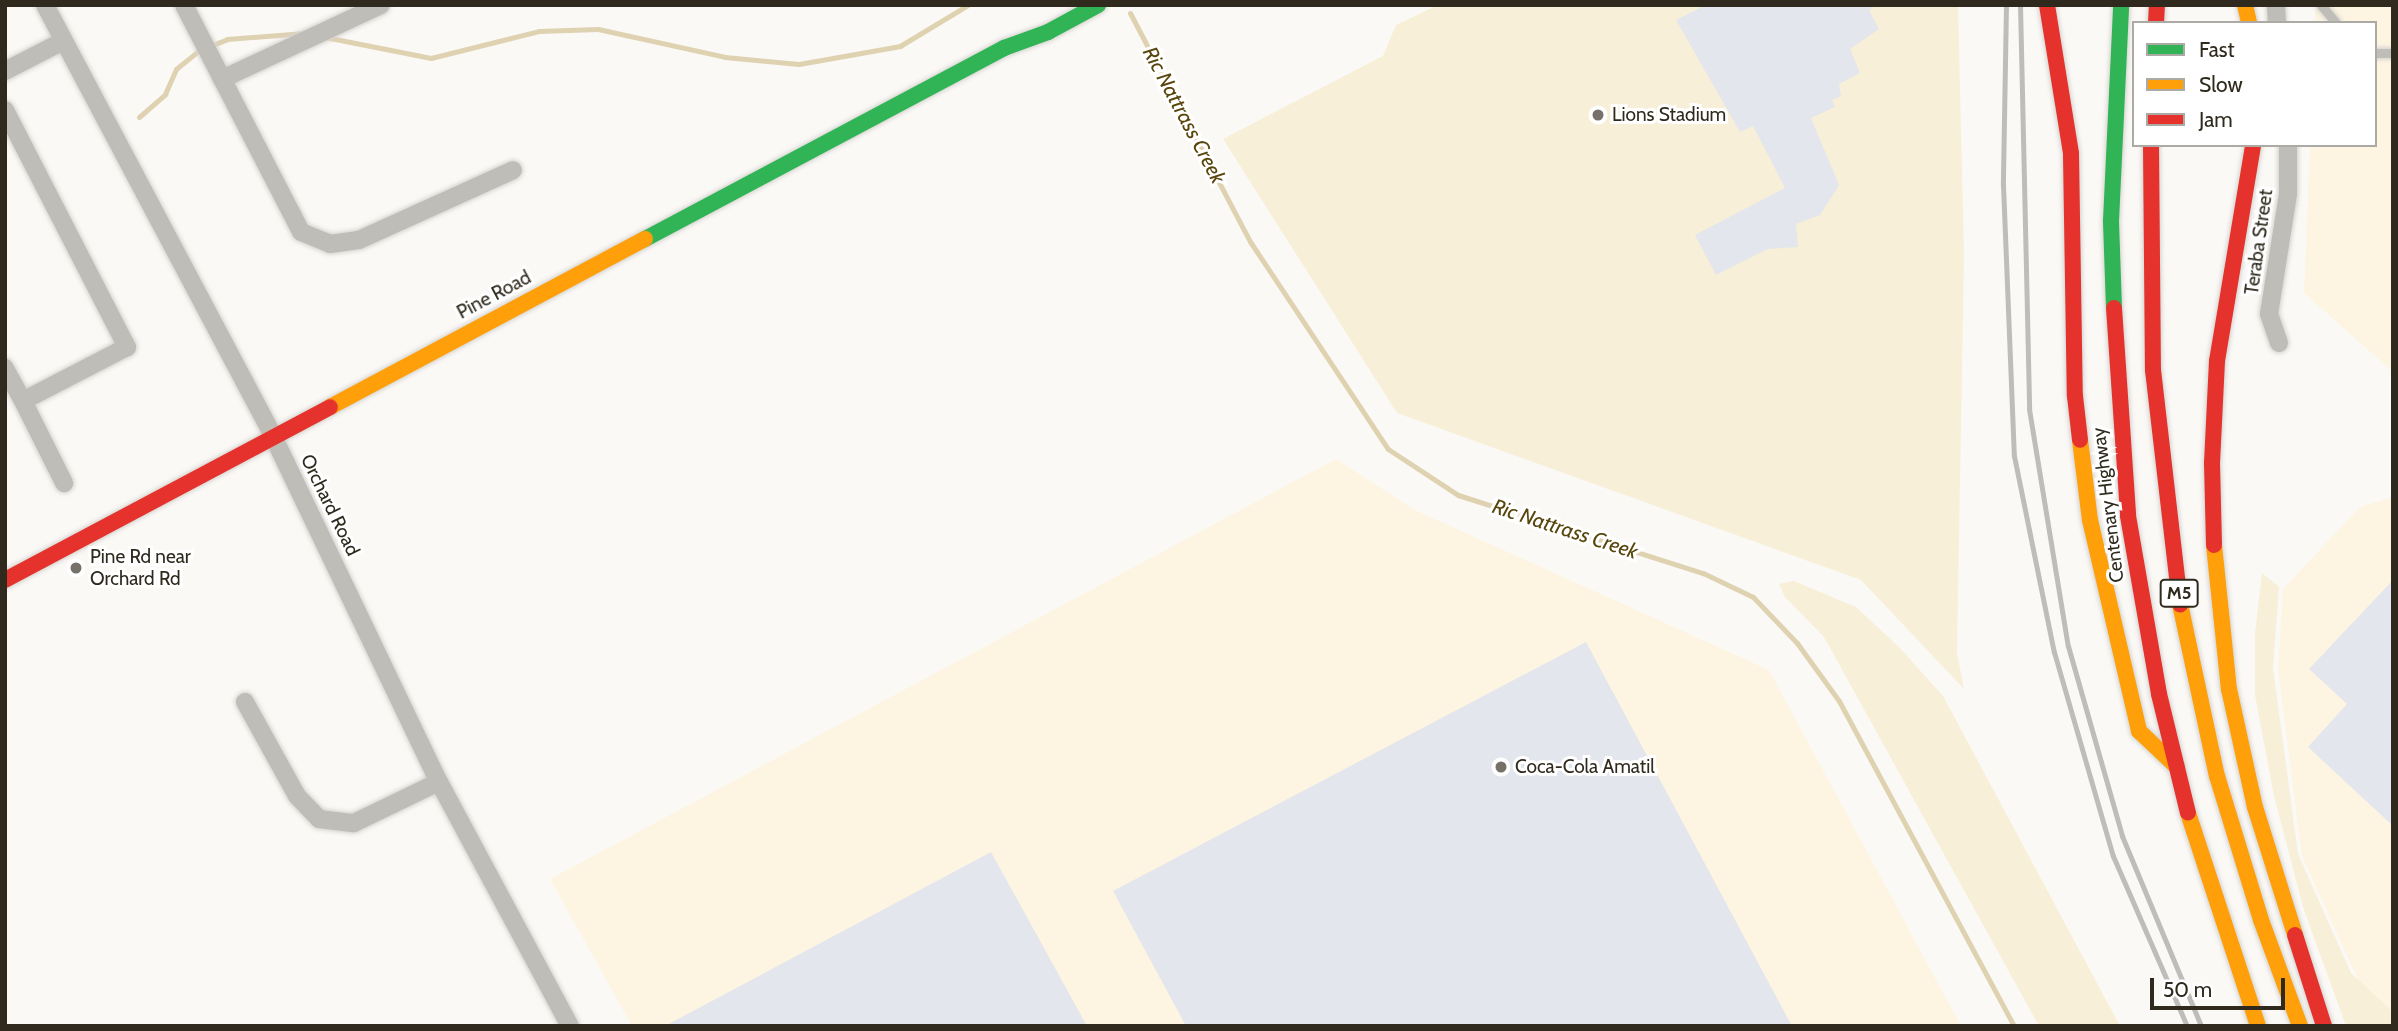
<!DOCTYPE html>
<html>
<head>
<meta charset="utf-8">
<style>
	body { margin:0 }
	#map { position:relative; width:2398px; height:1031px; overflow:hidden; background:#fbf9f6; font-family:Cabin,sans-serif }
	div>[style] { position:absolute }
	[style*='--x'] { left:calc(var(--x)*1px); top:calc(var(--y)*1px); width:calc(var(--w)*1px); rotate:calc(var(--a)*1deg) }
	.built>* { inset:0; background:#fdf5e1 }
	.green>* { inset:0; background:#f8efd8 }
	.stream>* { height:5px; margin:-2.5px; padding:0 2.5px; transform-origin:2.5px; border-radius:2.5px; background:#dfd2b1 }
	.building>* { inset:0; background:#e3e6ed }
	.roads { filter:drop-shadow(0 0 2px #d5d4d0) drop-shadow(0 0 2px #d5d4d0) }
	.lane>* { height:9px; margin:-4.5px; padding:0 4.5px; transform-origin:4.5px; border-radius:4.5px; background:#bfbdb7 }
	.street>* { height:18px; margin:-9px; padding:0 9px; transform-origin:9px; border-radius:9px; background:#bfbdb7 }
	.fast>* { height:16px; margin:-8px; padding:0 8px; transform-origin:8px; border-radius:8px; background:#30b455 }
	.slow>* { height:16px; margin:-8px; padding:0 8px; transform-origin:8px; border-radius:8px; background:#ff9f0a }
	.jam>* { height:16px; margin:-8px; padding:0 8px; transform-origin:8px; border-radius:8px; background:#e5322d }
	.rail>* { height:5px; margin:-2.5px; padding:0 2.5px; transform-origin:2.5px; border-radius:2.5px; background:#bfbdb9 }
	.dots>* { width:19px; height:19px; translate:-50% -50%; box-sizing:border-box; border:4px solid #fff; border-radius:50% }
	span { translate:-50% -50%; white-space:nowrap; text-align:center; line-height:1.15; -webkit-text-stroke:6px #fff; paint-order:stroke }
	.shield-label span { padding:2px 5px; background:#fff; border:2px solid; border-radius:5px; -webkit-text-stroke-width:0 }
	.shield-label { font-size:18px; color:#2f2a1d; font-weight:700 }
	.poi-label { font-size:19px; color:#2f2a1d }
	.left { translate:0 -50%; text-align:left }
	.street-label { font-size:19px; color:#2f2a1d }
	.water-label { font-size:21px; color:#58460c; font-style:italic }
	.frame { position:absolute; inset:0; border:7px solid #2f2a1d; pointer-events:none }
	.legend { position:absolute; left:2132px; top:21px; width:245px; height:126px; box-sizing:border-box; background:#fff; border:2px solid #acaaa5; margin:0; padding:9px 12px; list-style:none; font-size:21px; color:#2f2a1d }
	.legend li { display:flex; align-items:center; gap:14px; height:35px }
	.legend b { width:35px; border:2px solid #acaaa5 }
	.scale { position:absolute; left:2150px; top:978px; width:135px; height:32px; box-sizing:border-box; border:4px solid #2f2a1d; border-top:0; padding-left:9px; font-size:21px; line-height:24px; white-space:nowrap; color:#2f2a1d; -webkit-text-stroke:5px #fff; paint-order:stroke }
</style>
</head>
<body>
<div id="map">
	<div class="built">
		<i style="clip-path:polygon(2315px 5px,2393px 5px,2393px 372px,2304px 293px,2310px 145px,2375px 145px,2375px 23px,2315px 23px)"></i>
		<i style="clip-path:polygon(1336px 459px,1415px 510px,1769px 670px,1961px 1026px,632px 1026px,550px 879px)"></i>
		<i style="clip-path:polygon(2393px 497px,2393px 1026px,2379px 1026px,2302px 856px,2278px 670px,2283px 589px,2360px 507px)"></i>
	</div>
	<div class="green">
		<i style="clip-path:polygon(1438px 5px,1958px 5px,1964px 255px,1957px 653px,1964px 689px,1861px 580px,1397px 413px,1223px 139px,1383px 56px,1396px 25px)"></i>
		<i style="clip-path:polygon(2262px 573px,2279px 587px,2273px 668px,2298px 854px,2351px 973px,2393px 1012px,2393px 1026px,2346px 1026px,2303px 907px,2274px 796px,2255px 695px,2255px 633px)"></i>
		<i style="clip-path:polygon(1794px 581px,1856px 607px,1899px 647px,1943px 696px,2120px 1026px,2039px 1026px,1824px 637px,1785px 597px,1779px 584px)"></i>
	</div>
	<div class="stream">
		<i style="--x:1130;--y:13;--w:260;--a:62.3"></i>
		<i style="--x:1251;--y:243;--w:247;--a:56.4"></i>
		<i style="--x:1388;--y:449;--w:84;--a:33.3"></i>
		<i style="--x:1458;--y:495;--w:257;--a:17.7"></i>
		<i style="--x:1703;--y:573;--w:55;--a:25.6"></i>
		<i style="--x:1753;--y:597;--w:64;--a:46.3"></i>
		<i style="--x:1797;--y:643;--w:72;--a:54.1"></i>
		<i style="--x:1839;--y:701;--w:369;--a:61.7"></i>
		<i style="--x:325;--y:37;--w:108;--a:11.2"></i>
		<i style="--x:431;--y:58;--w:111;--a:-14"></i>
		<i style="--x:539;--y:31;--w:59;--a:-1.9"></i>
		<i style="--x:598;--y:29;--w:130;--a:12.4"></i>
		<i style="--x:725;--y:57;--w:74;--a:5.4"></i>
		<i style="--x:799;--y:64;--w:103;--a:-10.1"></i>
		<i style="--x:900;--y:46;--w:79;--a:-31.1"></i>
		<i style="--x:139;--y:117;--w:35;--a:-41"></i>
		<i style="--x:165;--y:94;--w:27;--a:-66"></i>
		<i style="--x:176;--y:69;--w:28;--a:-39"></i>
		<i style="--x:198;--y:51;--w:31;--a:-22"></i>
		<i style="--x:227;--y:39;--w:78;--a:-4.4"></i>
	</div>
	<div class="building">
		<i style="clip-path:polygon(1706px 5px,1877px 5px,1869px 10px,1879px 29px,1850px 49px,1860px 73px,1839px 84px,1841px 96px,1832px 100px,1835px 107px,1811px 118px,1839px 185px,1820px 215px,1796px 224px,1798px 247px,1768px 249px,1716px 275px,1695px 235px,1785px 188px,1753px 126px,1740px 132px,1676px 20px)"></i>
		<i style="clip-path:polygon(2393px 580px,2393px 826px,2308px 747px,2347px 704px,2309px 669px)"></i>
		<i style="clip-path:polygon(1586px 642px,1792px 1026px,1186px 1026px,1113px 891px)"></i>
		<i style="clip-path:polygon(991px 852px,1087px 1026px,665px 1026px)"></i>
	</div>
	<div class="roads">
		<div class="lane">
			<i style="--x:2321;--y:5;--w:23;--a:50"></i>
			<i style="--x:2375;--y:53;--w:18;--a:0"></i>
		</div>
		<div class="street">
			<i style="--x:45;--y:5;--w:488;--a:62.1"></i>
			<i style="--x:273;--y:436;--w:384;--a:64.4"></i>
			<i style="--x:439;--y:782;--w:277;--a:61.8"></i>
			<i style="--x:184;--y:5;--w:255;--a:62.7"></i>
			<i style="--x:301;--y:232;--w:31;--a:22"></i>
			<i style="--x:330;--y:244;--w:29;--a:-8"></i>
			<i style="--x:359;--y:240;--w:169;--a:-24.4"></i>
			<i style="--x:2276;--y:5;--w:18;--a:87"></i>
			<i style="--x:5;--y:71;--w:65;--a:-27.3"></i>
			<i style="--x:222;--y:79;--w:175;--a:-25"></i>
			<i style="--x:5;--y:110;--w:267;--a:62.8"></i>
			<i style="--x:127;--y:347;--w:117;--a:152.6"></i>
			<i style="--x:23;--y:401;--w:38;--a:-119"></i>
			<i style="--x:2279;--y:343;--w:31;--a:-109"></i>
			<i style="--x:2269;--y:314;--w:121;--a:-81"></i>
			<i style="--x:2288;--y:194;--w:49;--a:-90"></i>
			<i style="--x:23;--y:401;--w:92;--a:63.4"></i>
			<i style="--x:245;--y:702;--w:107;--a:61"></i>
			<i style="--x:297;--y:796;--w:32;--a:46"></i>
			<i style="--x:319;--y:819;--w:35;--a:7"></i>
			<i style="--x:354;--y:823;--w:94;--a:-25.8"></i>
		</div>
		<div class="fast">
			<i style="--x:645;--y:239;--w:407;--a:-28"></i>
			<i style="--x:1004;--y:48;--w:47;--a:-20"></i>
			<i style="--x:1048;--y:32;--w:57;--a:-28.4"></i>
			<i style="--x:2114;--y:308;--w:87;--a:-92"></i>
			<i style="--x:2111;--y:221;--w:216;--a:-87.3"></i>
		</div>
		<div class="slow">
			<i style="--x:2245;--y:5;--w:18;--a:77"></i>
			<i style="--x:330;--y:407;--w:357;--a:-28.1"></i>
			<i style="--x:2080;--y:440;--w:81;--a:82.9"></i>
			<i style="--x:2090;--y:520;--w:217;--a:76.9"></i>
			<i style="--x:2139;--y:731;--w:52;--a:43.5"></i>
			<i style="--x:2214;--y:545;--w:145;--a:84.1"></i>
			<i style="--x:2229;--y:689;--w:121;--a:77.6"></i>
			<i style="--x:2255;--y:807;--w:134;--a:72.6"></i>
			<i style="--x:2180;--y:604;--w:176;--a:77.9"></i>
			<i style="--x:2217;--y:776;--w:151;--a:73"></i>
			<i style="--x:2261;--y:920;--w:113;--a:69.8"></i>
			<i style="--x:2188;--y:813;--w:224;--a:71.8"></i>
		</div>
		<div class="jam">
			<i style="--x:2047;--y:5;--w:151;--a:80.8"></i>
			<i style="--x:2071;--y:154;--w:242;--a:89.1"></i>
			<i style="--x:2075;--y:396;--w:44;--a:83.5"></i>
			<i style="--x:2156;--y:23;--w:18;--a:-87"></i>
			<i style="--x:2151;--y:145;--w:225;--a:89.5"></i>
			<i style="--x:2153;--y:370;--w:236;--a:83.4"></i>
			<i style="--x:2114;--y:308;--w:208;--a:86.1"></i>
			<i style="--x:2128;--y:516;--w:181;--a:80.1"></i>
			<i style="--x:2159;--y:694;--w:122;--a:76.3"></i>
			<i style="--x:2214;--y:545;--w:82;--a:-91.4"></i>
			<i style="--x:2212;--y:463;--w:102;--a:-87.2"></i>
			<i style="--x:2217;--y:361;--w:219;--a:-80.5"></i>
			<i style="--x:5;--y:580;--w:368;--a:-28"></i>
			<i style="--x:2295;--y:935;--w:96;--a:72.3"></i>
		</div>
	</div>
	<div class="rail">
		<i style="--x:2006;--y:5;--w:180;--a:91"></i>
		<i style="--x:2003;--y:185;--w:271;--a:87.7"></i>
		<i style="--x:2014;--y:456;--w:200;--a:78.5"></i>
		<i style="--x:2054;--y:652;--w:212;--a:73.9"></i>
		<i style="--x:2113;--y:856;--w:185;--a:66.5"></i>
		<i style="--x:2020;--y:5;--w:404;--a:88.7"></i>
		<i style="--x:2029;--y:409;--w:240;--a:80.7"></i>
		<i style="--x:2068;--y:646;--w:198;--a:74.1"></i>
		<i style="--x:2122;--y:836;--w:206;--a:67.4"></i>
	</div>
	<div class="dots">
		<i style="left:1598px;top:115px;background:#767269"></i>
		<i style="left:76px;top:568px;background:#767269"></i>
		<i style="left:1501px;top:767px;background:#767269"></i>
	</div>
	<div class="shield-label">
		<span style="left:2179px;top:593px">M5</span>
	</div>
	<div class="poi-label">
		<span class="left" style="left:1612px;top:115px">Lions Stadium</span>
		<span class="left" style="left:90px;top:568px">Pine Rd near<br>Orchard Rd</span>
		<span class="left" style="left:1515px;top:767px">Coca-Cola Amatil</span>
	</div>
	<div class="street-label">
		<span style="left:2259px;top:242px;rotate:-82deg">Teraba Street</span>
		<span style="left:494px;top:295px;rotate:-28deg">Pine Road</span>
		<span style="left:330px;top:505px;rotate:64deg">Orchard Road</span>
		<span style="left:2108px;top:505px;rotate:-97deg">Centenary Highway</span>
	</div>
	<div class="water-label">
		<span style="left:1184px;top:115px;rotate:62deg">Ric Nattrass Creek</span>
		<span style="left:1565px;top:529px;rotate:18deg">Ric Nattrass Creek</span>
	</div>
	<div class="frame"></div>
	<ul class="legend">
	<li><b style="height:9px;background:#30b455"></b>Fast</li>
	<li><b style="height:9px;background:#ff9f0a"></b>Slow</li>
	<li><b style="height:9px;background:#e5322d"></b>Jam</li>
	</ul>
	<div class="scale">50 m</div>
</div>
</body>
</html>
